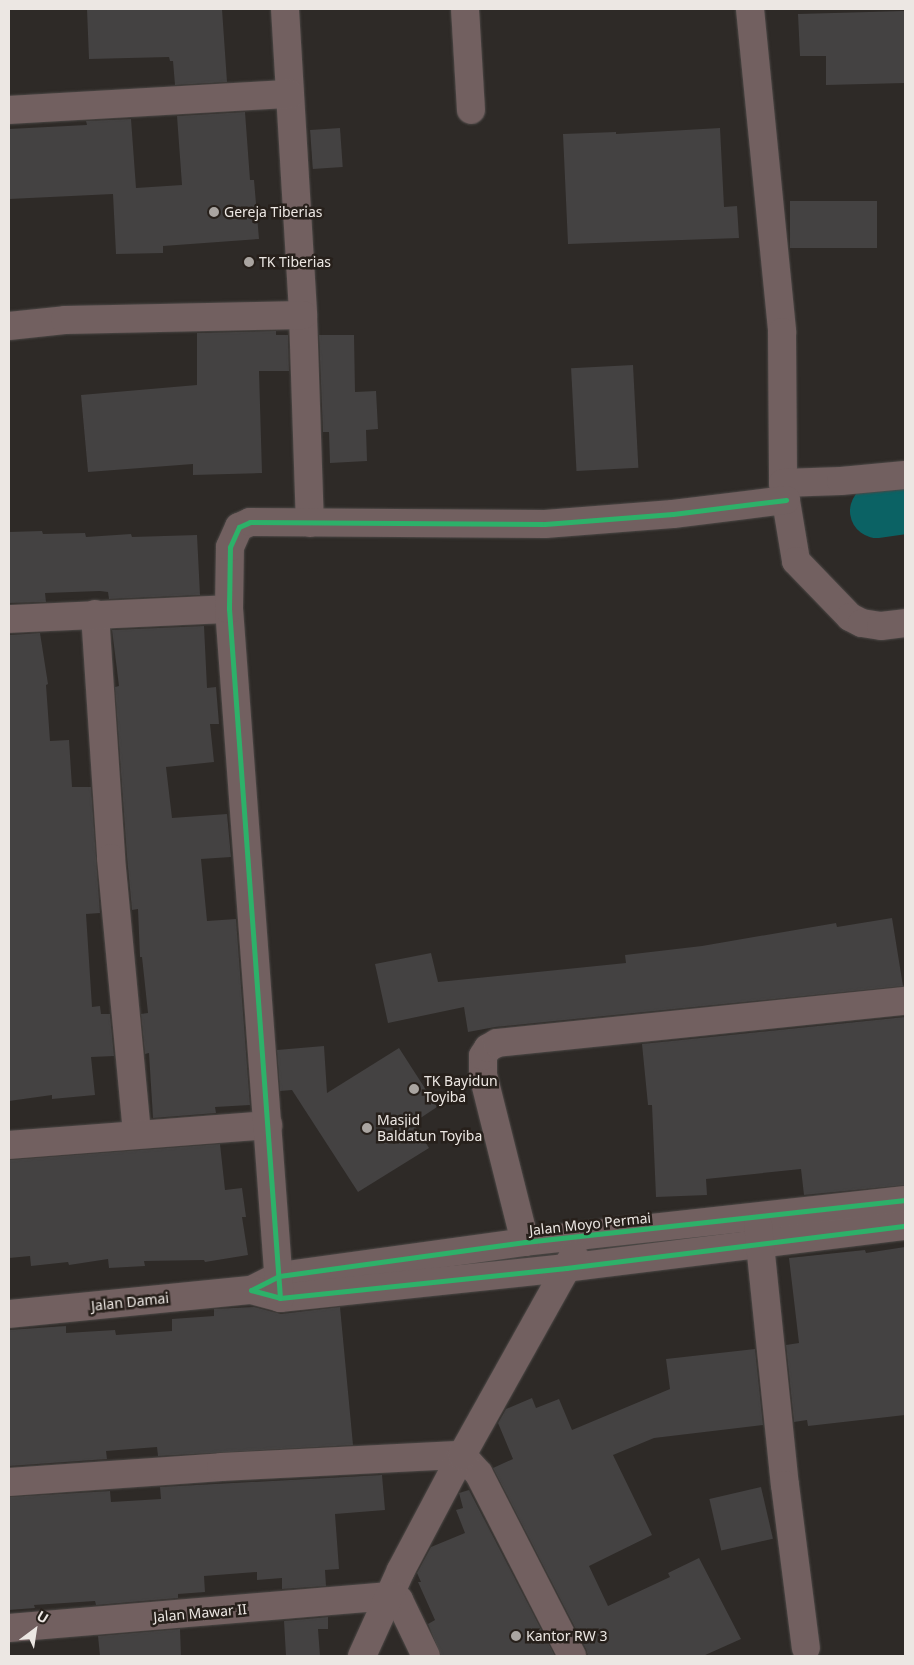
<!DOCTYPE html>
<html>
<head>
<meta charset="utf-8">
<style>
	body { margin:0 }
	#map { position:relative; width:914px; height:1665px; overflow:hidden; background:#2e2a27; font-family:"Noto Sans",sans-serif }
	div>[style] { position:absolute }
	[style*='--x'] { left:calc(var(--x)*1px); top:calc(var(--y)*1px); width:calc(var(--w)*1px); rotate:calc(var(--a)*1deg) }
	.river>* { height:54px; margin:-27px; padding:0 27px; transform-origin:27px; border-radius:27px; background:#0b6264 }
	.building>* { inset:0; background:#444242; transform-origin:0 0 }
	.roads { filter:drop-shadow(0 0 1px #4c4846) drop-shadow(0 0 1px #4c4846) }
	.minor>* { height:28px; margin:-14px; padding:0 14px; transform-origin:14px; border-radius:14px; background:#726060 }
	.cycleway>* { height:5px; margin:-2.5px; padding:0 2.5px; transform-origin:2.5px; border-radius:2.5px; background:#2db169 }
	.dots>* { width:14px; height:14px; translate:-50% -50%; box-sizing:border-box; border:2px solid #27201b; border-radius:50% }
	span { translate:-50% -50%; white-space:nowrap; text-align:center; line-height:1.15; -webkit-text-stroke:5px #27201b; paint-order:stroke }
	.poi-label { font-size:14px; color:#ece7e3 }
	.left { translate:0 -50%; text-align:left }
	.street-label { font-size:14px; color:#ece7e3 }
	.frame { position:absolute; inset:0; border:10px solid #ece7e3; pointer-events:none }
	.north { position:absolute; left:10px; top:1605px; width:50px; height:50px; -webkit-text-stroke:4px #27201b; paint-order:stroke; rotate:31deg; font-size:14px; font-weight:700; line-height:20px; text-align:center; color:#ece7e3 }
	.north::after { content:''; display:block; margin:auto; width:18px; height:22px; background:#ece7e3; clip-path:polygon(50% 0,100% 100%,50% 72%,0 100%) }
</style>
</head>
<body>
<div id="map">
	<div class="river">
		<i style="--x:877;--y:511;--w:28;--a:-8"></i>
	</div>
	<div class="building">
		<i style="clip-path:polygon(87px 9px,222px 9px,227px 82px,175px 85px,173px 61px,170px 61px,169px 57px,89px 59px)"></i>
		<i style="clip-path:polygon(905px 11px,905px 83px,826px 85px,826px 56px,800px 56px,798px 14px)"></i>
		<i style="clip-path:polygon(245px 112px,250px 180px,254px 180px,259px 239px,163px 246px,163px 253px,116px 254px,113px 194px,9px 199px,9px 129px,87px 125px,86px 121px,131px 119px,136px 188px,182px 185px,177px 116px)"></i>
		<i style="left:340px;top:128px;width:39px;height:30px;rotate:86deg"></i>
		<i style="clip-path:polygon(720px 128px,724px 207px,737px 206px,739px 238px,568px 244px,563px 134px,616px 132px,616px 134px)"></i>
		<i style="left:877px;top:201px;width:47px;height:87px;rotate:90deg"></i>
		<i style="clip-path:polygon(276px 331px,276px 335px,288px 335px,289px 371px,259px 371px,262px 473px,193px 475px,193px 464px,88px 472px,81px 395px,197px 385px,197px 333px)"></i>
		<i style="clip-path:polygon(319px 335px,354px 335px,355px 392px,376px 391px,378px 429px,366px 430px,367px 461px,330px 463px,329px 432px,323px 432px)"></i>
		<i style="left:633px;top:365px;width:103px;height:62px;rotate:87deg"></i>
		<i style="clip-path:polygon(42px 531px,43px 534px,85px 533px,86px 537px,131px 534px,132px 537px,197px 535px,200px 595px,109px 599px,108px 592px,100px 591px,45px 593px,46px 602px,9px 603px,9px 532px)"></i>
		<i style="clip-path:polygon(204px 626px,207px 688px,216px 687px,219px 724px,210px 724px,214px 762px,166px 767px,172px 818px,227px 814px,231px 857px,201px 859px,207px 921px,236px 919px,250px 1105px,215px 1107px,216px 1113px,153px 1118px,149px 1053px,145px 1054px,141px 1014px,148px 1013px,142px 957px,140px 957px,138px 909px,132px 910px,127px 857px,115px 687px,119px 686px,112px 630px)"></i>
		<i style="clip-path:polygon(40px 633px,48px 684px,46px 685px,50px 741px,69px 740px,72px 787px,91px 787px,100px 913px,86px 914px,92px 1007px,100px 1006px,101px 1014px,110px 1014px,114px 1056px,91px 1057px,95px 1095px,52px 1099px,52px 1095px,9px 1101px,9px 640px,10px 635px)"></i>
		<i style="clip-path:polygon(892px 918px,903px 986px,495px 1027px,468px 1032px,464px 1007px,388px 1023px,375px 964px,431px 953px,438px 982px,626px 963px,625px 955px,702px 946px,836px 923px,837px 927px)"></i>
		<i style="clip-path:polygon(905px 1017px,905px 1185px,804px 1195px,801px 1169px,706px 1179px,707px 1195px,656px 1197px,652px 1105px,648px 1105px,642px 1044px)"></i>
		<i style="clip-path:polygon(324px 1046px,327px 1093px,399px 1048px,437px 1107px,413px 1123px,429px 1148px,358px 1192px,292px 1090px,280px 1091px,277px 1050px)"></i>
		<i style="clip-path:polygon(220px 1144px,225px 1190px,242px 1188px,246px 1217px,242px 1217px,248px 1255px,205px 1262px,204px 1260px,144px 1261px,145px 1266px,109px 1268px,108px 1259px,69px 1265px,68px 1262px,31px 1266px,30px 1256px,9px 1258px,9px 1160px)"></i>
		<i style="clip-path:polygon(905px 1247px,905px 1415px,808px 1426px,807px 1420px,794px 1422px,786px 1345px,799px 1343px,789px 1258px,865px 1250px,866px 1253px)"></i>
		<i style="clip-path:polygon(254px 1307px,281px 1314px,340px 1307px,353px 1445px,158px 1456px,157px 1447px,106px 1451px,107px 1459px,9px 1466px,9px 1330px,66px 1326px,66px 1333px,115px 1330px,116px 1335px,172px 1331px,172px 1319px,214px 1316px,214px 1309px)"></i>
		<i style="clip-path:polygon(755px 1349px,763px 1425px,654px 1438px,613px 1455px,652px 1535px,589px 1566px,608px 1606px,670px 1577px,668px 1573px,699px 1558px,741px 1639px,703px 1656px,588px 1656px,586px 1649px,493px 1468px,513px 1459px,498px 1423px,506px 1409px,532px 1398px,536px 1408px,559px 1399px,572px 1430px,670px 1389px,666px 1359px)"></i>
		<i style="clip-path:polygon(382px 1475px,385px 1510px,335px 1514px,339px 1569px,325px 1570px,326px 1586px,282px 1589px,282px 1578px,257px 1580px,257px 1572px,204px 1576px,205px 1592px,178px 1594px,178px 1598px,96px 1605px,95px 1601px,34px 1605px,35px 1608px,9px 1610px,9px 1497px,110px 1491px,111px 1502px,161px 1499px,160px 1487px)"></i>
		<i style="left:761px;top:1487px;width:53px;height:53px;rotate:77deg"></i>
		<i style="clip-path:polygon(469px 1490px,555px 1656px,441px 1656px,428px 1624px,435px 1620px,418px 1582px,421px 1582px,417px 1573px,431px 1547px,465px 1533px,456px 1510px,463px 1508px,459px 1493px)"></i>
		<i style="clip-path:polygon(328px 1617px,328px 1629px,318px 1629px,320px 1656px,286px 1656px,284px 1621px)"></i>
		<i style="clip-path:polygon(180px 1629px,181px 1656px,100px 1656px,98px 1636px)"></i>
	</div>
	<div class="roads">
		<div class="minor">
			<i style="--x:285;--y:9;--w:307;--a:86.6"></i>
			<i style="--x:303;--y:315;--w:208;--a:88.1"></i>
			<i style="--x:465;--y:9;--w:101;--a:86.6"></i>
			<i style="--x:750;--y:9;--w:325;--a:84.3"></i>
			<i style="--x:782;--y:332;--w:151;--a:89.6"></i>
			<i style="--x:783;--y:483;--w:79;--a:80.5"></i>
			<i style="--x:796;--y:561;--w:78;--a:46"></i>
			<i style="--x:850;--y:617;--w:13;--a:27"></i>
			<i style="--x:862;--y:623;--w:19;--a:9"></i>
			<i style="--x:881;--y:626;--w:24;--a:-7"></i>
			<i style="--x:9;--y:110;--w:281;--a:-3.3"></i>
			<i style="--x:9;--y:326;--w:56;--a:-6.1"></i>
			<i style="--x:65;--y:320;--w:238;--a:-1.2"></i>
			<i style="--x:783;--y:483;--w:58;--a:-2"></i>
			<i style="--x:841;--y:481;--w:64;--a:-5.4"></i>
			<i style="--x:95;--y:614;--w:245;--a:86.2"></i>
			<i style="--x:111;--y:858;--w:278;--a:84.6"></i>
			<i style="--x:9;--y:619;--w:220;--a:-2.6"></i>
			<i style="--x:9;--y:1145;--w:260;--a:-4.4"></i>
			<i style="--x:905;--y:1200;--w:382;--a:173.7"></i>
			<i style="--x:525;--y:1242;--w:248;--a:172.1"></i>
			<i style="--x:279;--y:1276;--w:31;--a:153"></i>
			<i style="--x:251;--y:1290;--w:30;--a:15"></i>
			<i style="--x:280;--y:1298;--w:288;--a:-6"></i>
			<i style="--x:566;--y:1268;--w:342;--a:-7.1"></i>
			<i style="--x:758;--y:1225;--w:261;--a:84.1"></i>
			<i style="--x:785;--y:1485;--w:164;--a:82.7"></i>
			<i style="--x:525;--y:1242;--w:172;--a:-104.1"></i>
			<i style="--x:483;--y:1075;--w:19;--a:-90"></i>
			<i style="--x:483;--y:1056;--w:9;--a:-58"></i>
			<i style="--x:488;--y:1048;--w:10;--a:-29"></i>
			<i style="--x:497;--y:1043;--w:410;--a:-5.9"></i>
			<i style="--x:280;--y:1298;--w:691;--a:-94.23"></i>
			<i style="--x:229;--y:609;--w:62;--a:-89.1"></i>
			<i style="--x:230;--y:547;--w:22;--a:-66"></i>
			<i style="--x:239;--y:527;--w:12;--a:-24"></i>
			<i style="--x:250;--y:522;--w:295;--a:0.4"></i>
			<i style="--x:545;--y:524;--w:128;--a:-4.5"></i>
			<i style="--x:673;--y:514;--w:114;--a:-7.1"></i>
			<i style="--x:9;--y:1314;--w:243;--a:-5.7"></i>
			<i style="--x:9;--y:1482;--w:213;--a:-4"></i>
			<i style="--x:221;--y:1467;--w:241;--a:-2.9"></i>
			<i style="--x:462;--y:1455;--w:25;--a:48"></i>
			<i style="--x:479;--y:1474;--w:204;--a:62.9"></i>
			<i style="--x:9;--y:1628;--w:382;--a:-4.8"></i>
			<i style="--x:390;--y:1596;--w:10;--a:24"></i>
			<i style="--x:399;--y:1600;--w:62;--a:64.3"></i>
			<i style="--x:362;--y:1656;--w:94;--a:-65.6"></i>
			<i style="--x:401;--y:1570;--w:130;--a:-62.1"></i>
			<i style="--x:462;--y:1455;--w:229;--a:-60.8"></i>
		</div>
	</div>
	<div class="cycleway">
		<i style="--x:905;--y:1200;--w:382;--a:173.7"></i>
		<i style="--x:525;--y:1242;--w:248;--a:172.1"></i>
		<i style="--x:279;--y:1276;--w:31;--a:153"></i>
		<i style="--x:251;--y:1290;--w:30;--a:15"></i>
		<i style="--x:280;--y:1298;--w:288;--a:-6"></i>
		<i style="--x:566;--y:1268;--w:342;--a:-7.1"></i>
		<i style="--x:280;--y:1298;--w:691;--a:-94.23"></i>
		<i style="--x:229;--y:609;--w:62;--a:-89.1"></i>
		<i style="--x:230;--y:547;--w:22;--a:-66"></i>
		<i style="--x:239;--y:527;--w:12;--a:-24"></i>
		<i style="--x:250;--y:522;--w:295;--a:0.4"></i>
		<i style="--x:545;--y:524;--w:128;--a:-4.5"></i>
		<i style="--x:673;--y:514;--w:114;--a:-7.1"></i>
	</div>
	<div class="dots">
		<i style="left:214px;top:212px;background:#aaa5a1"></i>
		<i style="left:249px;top:262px;background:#aaa5a1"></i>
		<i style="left:414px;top:1089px;background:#aaa5a1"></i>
		<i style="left:367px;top:1128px;background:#aaa5a1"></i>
		<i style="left:516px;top:1636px;background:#aaa5a1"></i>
	</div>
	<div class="poi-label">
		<span class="left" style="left:224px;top:212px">Gereja Tiberias</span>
		<span class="left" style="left:259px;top:262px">TK Tiberias</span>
		<span class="left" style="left:424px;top:1089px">TK Bayidun<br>Toyiba</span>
		<span class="left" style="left:377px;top:1128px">Masjid<br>Baldatun Toyiba</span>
		<span class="left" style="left:526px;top:1636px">Kantor RW 3</span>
	</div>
	<div class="street-label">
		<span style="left:590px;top:1224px;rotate:-6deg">Jalan Moyo Permai</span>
		<span style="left:130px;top:1302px;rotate:-6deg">Jalan Damai</span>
		<span style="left:200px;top:1613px;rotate:-5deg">Jalan Mawar II</span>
	</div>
	<div class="frame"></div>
	<div class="north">U</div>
</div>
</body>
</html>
